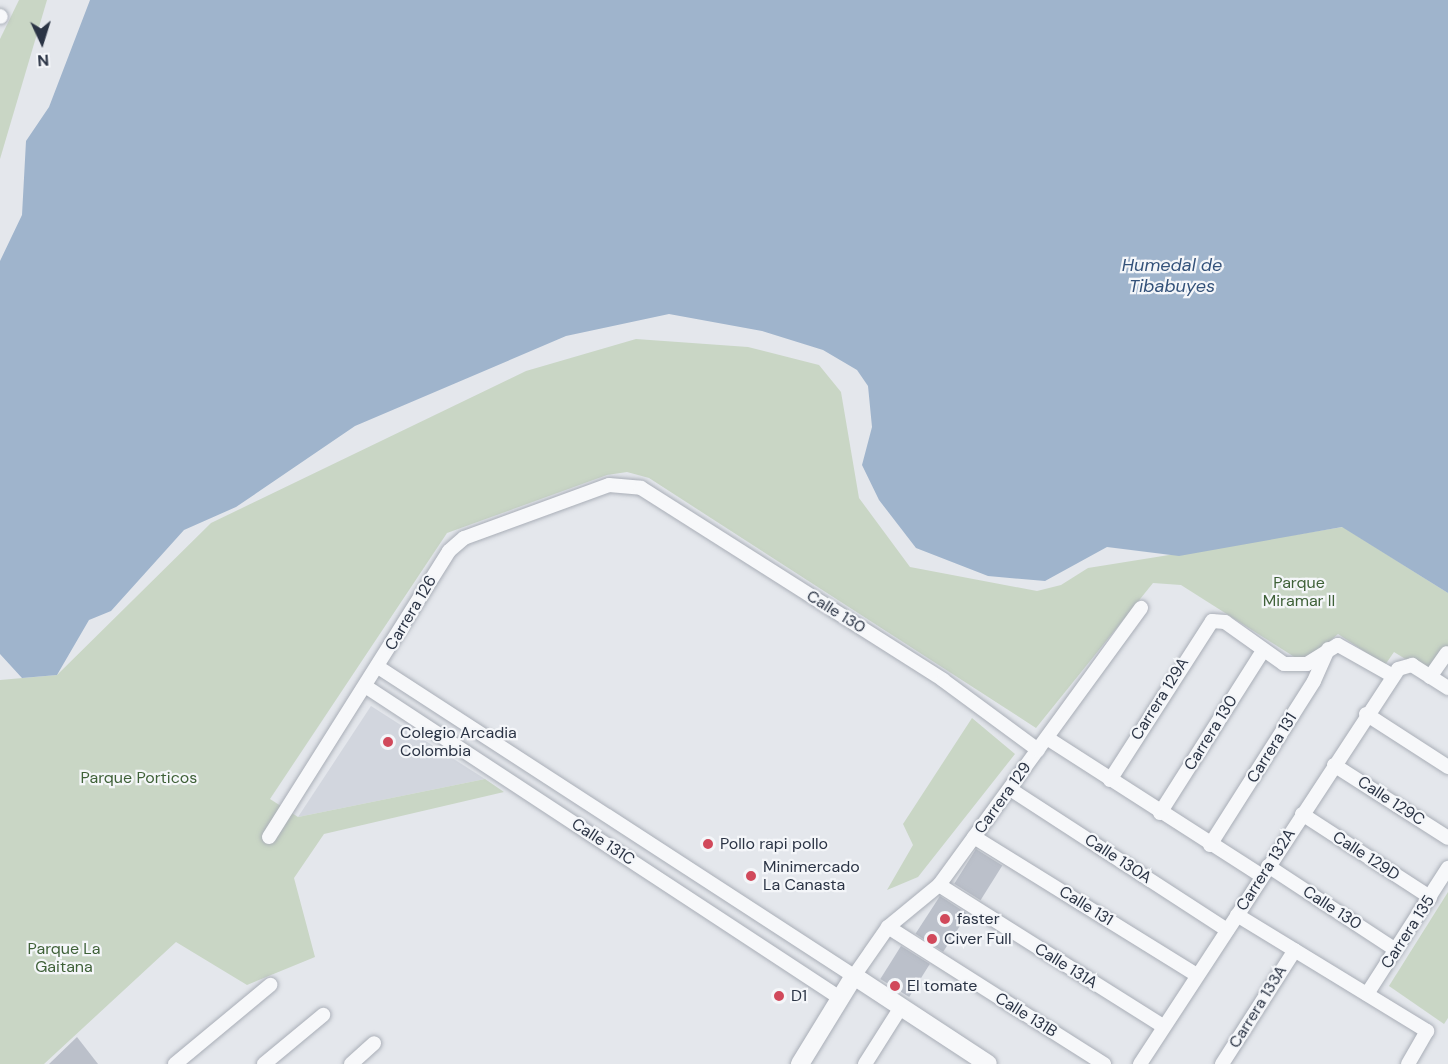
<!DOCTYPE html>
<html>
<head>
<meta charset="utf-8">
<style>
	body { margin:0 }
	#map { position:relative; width:1448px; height:1064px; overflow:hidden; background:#e4e7ec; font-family:"DM Sans",sans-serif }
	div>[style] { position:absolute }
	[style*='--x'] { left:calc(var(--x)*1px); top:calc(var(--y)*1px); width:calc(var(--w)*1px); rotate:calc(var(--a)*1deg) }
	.built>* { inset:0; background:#d2d6de }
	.green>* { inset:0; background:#c9d6c5 }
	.water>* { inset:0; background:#9fb4cc }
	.building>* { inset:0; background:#bbc0ca; transform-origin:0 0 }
	.roads { filter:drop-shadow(0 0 2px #a9aeb7) drop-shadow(0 0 2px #a9aeb7) }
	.minor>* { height:14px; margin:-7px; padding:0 7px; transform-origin:7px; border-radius:7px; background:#f7f8fa }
	.tertiary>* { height:18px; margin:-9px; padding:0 9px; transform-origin:9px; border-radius:9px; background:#f7f8fa }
	.dots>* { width:16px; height:16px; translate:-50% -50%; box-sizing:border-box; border:3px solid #f4f6f9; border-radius:50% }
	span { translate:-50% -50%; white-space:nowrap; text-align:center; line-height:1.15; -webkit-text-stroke:4.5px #f4f6f9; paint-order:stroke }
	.park-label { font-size:16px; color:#3f6138 }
	.street-label { font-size:16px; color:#2b3445 }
	.poi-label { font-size:16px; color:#2b3445 }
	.left { translate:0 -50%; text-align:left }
	.water-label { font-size:18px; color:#34527a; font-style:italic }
	.north { position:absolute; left:12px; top:12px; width:60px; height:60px; -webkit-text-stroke:4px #f4f6f9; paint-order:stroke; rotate:176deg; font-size:16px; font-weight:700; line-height:24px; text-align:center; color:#2b3445 }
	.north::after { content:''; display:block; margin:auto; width:21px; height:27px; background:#2b3445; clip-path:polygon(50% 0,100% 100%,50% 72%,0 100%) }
</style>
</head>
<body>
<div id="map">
	<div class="built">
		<i style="clip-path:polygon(371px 706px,485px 779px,298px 817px)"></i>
	</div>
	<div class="green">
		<i style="clip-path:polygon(19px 0,47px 0,0 159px,0 39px)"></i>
		<i style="clip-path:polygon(636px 339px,748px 347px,819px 365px,841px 392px,859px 498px,910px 567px,1037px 591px,1061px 585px,1088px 568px,1343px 527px,1448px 593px,1448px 646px,1428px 673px,1394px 652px,1385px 665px,1338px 634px,1304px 663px,1181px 585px,1153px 583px,1036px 728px,649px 478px,627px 472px,607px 475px,447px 533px,270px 799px,298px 817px,485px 779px,504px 792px,324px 834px,294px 878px,315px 957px,247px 985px,176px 942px,44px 1064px,0 1064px,0 680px,57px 675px,211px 523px,526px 371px)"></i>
		<i style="clip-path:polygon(972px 718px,1015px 754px,918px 877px,887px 890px,913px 845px,903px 824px)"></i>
		<i style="clip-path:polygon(1448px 892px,1448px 1018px,1444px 1024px,1389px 986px)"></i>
	</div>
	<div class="water">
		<i style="clip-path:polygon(90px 0,1448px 0,1448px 593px,1342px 527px,1179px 556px,1107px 547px,1045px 581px,988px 576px,916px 548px,879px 500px,862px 465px,872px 427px,868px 386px,857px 370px,823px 350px,762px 331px,669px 314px,566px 336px,355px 426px,236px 507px,184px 530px,111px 611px,89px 620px,57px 675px,22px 678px,0 654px,0 261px,22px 215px,26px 141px,49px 107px)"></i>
	</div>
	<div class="building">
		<i style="left:976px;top:849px;width:31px;height:41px;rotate:32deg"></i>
		<i style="left:940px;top:896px;width:33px;height:45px;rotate:33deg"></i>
		<i style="left:901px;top:946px;width:34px;height:39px;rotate:32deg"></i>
		<i style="clip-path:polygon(77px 1037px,98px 1064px,49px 1064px)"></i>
	</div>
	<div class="roads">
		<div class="minor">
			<i style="--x:0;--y:16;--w:1;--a:45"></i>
			<i style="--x:378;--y:667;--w:568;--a:32.99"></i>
			<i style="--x:854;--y:976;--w:60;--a:-55.2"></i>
			<i style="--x:888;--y:927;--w:66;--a:-39.5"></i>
			<i style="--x:939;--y:885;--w:343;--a:-53.9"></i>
			<i style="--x:1430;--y:677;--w:29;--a:-55"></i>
			<i style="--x:365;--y:686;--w:568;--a:33.3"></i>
			<i style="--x:1366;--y:714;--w:98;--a:32.9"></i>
			<i style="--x:1047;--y:738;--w:255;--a:32.7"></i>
			<i style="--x:1334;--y:765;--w:135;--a:32.6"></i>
			<i style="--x:1110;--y:780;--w:189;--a:-57.3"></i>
			<i style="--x:1212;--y:621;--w:13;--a:4"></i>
			<i style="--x:1225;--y:622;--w:72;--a:35.4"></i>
			<i style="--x:1284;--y:664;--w:23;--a:0"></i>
			<i style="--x:1307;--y:664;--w:36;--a:-32"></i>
			<i style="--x:1338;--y:645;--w:63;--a:29.4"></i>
			<i style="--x:1010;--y:789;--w:259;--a:33"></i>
			<i style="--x:1160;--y:813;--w:191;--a:-57.6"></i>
			<i style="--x:1302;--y:814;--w:153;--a:33"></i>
			<i style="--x:269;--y:837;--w:338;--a:-57.8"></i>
			<i style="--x:449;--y:551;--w:20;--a:-41"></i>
			<i style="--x:464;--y:538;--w:154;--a:-20.1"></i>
			<i style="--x:609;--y:485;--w:32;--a:5"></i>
			<i style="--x:641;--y:488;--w:358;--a:32.4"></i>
			<i style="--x:943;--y:680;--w:118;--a:36.4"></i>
			<i style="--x:974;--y:837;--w:262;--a:31.8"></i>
			<i style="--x:1210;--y:845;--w:194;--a:-57.6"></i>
			<i style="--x:1314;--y:681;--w:35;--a:-66"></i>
			<i style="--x:1268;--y:866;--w:153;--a:33.3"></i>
			<i style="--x:939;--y:885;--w:265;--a:32.2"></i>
			<i style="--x:1237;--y:915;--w:223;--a:31.4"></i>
			<i style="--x:1427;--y:1031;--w:38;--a:120"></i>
			<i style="--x:888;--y:927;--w:256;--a:32.4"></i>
			<i style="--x:1367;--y:994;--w:150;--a:-57.3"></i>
			<i style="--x:175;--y:1064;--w:124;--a:-39.7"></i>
			<i style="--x:264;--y:1064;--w:77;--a:-39.7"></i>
			<i style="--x:351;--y:1064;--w:31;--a:-42"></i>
			<i style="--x:865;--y:1064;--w:67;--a:-57.7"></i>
			<i style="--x:1140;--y:1064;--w:472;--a:-56.8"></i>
			<i style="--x:1398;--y:669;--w:15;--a:-16"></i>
			<i style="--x:1412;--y:665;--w:43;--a:32.6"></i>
			<i style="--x:1222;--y:1064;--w:135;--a:-57.4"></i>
		</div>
		<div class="tertiary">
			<i style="--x:800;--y:1064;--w:103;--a:-58.5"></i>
			<i style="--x:854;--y:976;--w:160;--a:33.3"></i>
		</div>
	</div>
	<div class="dots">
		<i style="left:388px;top:742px;background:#d1495b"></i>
		<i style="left:708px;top:844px;background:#d1495b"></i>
		<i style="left:751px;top:876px;background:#d1495b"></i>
		<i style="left:945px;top:919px;background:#d1495b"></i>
		<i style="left:932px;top:939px;background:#d1495b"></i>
		<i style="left:895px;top:986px;background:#d1495b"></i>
		<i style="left:779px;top:996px;background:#d1495b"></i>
	</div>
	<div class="park-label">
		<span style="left:1299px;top:592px">Parque<br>Miramar II</span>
		<span style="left:139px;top:778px">Parque Porticos</span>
		<span style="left:64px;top:958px">Parque La<br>Gaitana</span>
	</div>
	<div class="street-label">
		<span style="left:836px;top:612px;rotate:32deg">Calle 130</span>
		<span style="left:411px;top:613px;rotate:-59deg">Carrera 126</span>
		<span style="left:1160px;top:699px;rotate:-58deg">Carrera 129A</span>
		<span style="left:1211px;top:733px;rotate:-58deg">Carrera 130</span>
		<span style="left:1272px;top:748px;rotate:-58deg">Carrera 131</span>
		<span style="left:1003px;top:798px;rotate:-54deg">Carrera 129</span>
		<span style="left:1391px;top:801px;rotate:33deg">Calle 129C</span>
		<span style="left:603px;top:842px;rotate:33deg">Calle 131C</span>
		<span style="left:1366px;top:856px;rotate:33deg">Calle 129D</span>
		<span style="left:1118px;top:859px;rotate:33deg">Calle 130A</span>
		<span style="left:1266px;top:870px;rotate:-57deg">Carrera 132A</span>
		<span style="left:1086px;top:906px;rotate:32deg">Calle 131</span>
		<span style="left:1332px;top:908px;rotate:33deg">Calle 130</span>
		<span style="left:1408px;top:932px;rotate:-57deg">Carrera 135</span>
		<span style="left:1066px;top:966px;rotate:32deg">Calle 131A</span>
		<span style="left:1258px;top:1007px;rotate:-58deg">Carrera 133A</span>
		<span style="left:1026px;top:1015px;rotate:32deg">Calle 131B</span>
	</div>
	<div class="poi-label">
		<span class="left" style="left:400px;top:742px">Colegio Arcadia<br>Colombia</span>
		<span class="left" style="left:720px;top:844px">Pollo rapi pollo</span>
		<span class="left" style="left:763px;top:876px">Minimercado<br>La Canasta</span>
		<span class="left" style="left:957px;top:919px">faster</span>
		<span class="left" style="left:944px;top:939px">Civer Full</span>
		<span class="left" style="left:907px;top:986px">El tomate</span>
		<span class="left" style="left:791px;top:996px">D1</span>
	</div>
	<div class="water-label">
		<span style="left:1172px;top:276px">Humedal de<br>Tibabuyes</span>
	</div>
	<div class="north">N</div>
</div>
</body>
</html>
